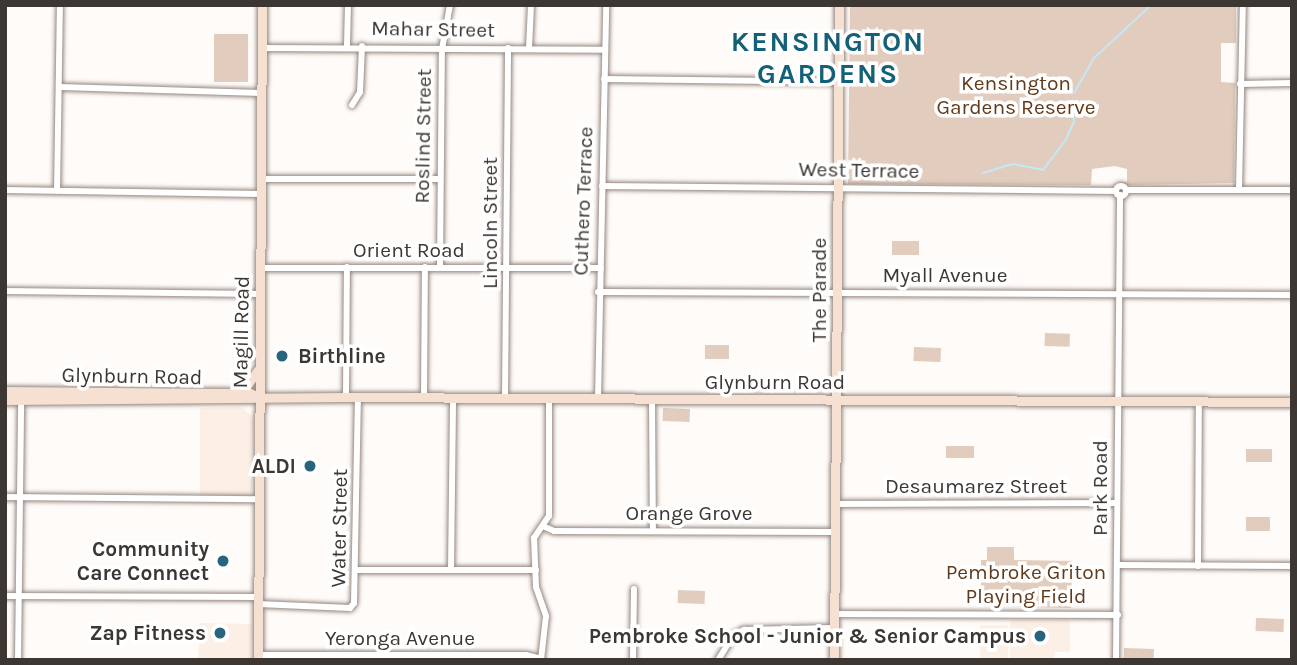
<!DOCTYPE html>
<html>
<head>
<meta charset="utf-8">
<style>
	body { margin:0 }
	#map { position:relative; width:1297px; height:665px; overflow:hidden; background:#fefbf9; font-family:Karla,sans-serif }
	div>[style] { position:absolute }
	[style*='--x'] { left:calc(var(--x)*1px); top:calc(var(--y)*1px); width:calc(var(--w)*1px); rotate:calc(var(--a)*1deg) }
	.built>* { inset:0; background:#fcefe6; transform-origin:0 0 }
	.green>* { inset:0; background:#e2ccbd; transform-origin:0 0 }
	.stream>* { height:2px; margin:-1px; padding:0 1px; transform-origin:1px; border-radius:1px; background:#c4e8f8 }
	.roads { filter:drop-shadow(0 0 2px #95877e) drop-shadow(0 0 2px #95877e) }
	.street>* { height:6px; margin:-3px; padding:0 3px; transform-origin:3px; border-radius:3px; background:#fff }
	.street>.ring { margin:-3px; padding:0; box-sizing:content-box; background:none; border:6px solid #fff; border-radius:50% }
	.secondary>* { height:9px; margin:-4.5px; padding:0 4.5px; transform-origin:4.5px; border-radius:4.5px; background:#f6e0d1 }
	.dots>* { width:19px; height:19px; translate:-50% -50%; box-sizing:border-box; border:4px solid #fff; border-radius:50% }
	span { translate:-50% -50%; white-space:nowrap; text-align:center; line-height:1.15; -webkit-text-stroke:7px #fff; paint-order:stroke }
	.street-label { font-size:21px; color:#3d3733 }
	.park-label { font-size:21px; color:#623919 }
	.poi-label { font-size:21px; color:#3d3733; font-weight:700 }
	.left { translate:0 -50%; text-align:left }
	.right { translate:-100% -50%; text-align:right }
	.district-label { font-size:28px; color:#146079; font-weight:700; letter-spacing:2px }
	.frame { position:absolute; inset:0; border:7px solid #3d3733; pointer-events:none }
</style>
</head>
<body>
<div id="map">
	<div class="built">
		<i style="clip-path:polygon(242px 407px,253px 418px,252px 491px,245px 497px,200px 497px,200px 408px)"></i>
		<i style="clip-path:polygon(1010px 620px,1070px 620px,1070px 652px,1055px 652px,1054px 660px,1010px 660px)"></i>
		<i style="left:199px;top:623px;width:53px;height:37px;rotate:1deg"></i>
		<i style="left:980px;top:625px;width:28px;height:35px"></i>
	</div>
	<div class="green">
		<i style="clip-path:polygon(850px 5px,1236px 5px,1236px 43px,1221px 43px,1221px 82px,1235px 83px,1234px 183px,1127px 185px,1118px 182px,1127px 182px,1127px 169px,1115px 166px,1092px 169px,1091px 185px,848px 184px)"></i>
		<i style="left:214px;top:34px;width:34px;height:48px"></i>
		<i style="left:892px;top:241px;width:27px;height:14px"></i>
		<i style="left:1045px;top:333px;width:25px;height:13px;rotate:2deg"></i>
		<i style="left:705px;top:345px;width:24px;height:14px"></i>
		<i style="left:914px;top:347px;width:27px;height:14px;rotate:2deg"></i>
		<i style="left:663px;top:408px;width:27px;height:13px;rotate:2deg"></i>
		<i style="left:946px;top:446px;width:28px;height:12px"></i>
		<i style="left:1246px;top:449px;width:26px;height:13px"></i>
		<i style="left:1246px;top:517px;width:24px;height:14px"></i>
		<i style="clip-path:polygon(987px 547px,1014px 547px,1014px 560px,1072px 561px,1071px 608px,981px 606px,981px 560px,987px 560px)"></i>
		<i style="left:678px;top:590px;width:27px;height:13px;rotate:2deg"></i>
		<i style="left:1256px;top:618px;width:28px;height:13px;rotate:2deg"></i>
		<i style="left:1124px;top:648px;width:30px;height:12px;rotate:2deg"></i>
	</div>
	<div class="stream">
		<i style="--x:1074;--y:93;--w:40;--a:-60.3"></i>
		<i style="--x:1094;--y:58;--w:78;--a:-42.9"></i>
		<i style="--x:983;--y:173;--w:31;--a:-17"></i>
		<i style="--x:1013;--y:164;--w:31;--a:11"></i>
		<i style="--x:1043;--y:170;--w:36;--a:-53"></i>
		<i style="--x:1065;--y:141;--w:21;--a:-65"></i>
		<i style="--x:1074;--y:122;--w:15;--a:-94"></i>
	</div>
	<div class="roads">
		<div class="street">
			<i style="--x:347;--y:45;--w:40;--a:-88.6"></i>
			<i style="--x:261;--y:48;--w:342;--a:0.3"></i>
			<i style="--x:529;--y:48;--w:43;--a:-87.3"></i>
			<i style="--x:604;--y:79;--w:234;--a:0.7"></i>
			<i style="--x:1240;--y:84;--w:52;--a:-1.1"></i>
			<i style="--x:60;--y:87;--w:201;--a:1.7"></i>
			<i style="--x:352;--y:105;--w:15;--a:-58"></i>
			<i style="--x:360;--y:92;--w:46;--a:-87.5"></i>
			<i style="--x:260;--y:179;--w:179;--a:0"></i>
			<i style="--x:602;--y:186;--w:514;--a:0.56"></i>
			<i class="ring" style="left:1116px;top:186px;width:4px;height:4px"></i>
			<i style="--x:1239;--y:189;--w:184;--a:-88.8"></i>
			<i style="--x:5;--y:190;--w:255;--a:0.9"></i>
			<i style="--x:1126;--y:190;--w:166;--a:0"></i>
			<i style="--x:57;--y:191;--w:186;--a:-89.1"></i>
			<i style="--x:259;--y:268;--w:342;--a:0"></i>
			<i style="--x:440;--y:268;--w:219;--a:-89.5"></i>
			<i style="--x:442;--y:49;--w:45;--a:-79.7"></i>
			<i style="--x:5;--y:291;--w:254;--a:0.7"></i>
			<i style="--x:598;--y:292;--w:694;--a:0.25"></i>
			<i style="--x:346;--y:397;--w:130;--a:-89.6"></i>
			<i style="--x:505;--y:398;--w:350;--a:-89.5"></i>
			<i style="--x:424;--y:399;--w:132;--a:-89.6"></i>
			<i style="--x:598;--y:399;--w:394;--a:-88.8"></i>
			<i style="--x:652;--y:399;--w:131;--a:89.6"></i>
			<i style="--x:5;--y:497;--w:252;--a:0.5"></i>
			<i style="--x:835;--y:504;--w:282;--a:-0.2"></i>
			<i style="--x:545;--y:527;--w:10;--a:24"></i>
			<i style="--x:554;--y:531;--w:281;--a:0.2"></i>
			<i style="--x:1117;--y:565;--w:175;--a:0.3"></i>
			<i style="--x:1198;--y:566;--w:165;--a:-89.7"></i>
			<i style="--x:451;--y:569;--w:170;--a:-89.3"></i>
			<i style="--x:357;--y:570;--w:179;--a:0"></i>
			<i style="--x:5;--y:596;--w:253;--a:0.2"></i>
			<i style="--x:258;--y:604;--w:92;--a:2.5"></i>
			<i style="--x:350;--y:608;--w:6;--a:-51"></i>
			<i style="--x:354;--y:603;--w:206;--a:-88.9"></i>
			<i style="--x:834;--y:614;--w:284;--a:0.2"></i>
			<i style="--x:258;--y:655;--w:268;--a:0"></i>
			<i style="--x:526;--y:655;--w:16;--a:14"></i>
			<i style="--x:18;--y:660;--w:263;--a:-89.3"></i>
			<i style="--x:541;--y:660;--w:44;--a:-83.5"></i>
			<i style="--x:546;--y:616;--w:31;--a:-109"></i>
			<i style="--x:536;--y:587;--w:49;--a:-92.3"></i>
			<i style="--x:534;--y:538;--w:27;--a:-56"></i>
			<i style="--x:549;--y:516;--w:118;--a:-90"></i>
			<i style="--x:633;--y:660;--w:71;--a:-89.2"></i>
			<i style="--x:718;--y:660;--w:28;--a:-58"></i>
			<i style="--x:733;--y:636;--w:13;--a:-29"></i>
			<i style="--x:744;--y:630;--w:90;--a:-1.3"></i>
			<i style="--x:1116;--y:660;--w:465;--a:-89.5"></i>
		</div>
		<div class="secondary">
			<i style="--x:5;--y:391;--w:245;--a:0.5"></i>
			<i style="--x:250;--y:393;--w:9;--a:27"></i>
			<i style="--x:241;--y:394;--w:29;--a:-55"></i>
			<i style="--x:5;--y:400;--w:341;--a:-0.5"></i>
			<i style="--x:346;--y:397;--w:946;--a:0.3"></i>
			<i style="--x:258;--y:660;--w:655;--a:-89.65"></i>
			<i style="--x:834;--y:660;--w:655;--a:-89.56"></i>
		</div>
	</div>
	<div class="dots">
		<i style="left:282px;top:356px;background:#28657c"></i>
		<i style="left:310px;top:466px;background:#28657c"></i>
		<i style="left:223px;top:561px;background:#28657c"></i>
		<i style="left:220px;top:633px;background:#28657c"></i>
		<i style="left:1040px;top:636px;background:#28657c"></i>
	</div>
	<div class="street-label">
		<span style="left:433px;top:29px;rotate:1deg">Mahar Street</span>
		<span style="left:423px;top:136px;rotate:-89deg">Roslind Street</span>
		<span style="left:859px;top:170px;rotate:1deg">West Terrace</span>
		<span style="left:583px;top:201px;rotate:-88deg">Cuthero Terrace</span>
		<span style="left:490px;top:223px;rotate:-90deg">Lincoln Street</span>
		<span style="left:409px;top:250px">Orient Road</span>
		<span style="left:945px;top:275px">Myall Avenue</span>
		<span style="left:819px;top:290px;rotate:-90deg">The Parade</span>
		<span style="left:241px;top:332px;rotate:-89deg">Magill Road</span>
		<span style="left:132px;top:376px;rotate:1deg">Glynburn Road</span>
		<span style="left:775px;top:382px">Glynburn Road</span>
		<span style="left:976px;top:486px">Desaumarez Street</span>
		<span style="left:1100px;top:488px;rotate:-90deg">Park Road</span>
		<span style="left:689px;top:513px">Orange Grove</span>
		<span style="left:339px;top:528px;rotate:-89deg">Water Street</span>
		<span style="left:400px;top:638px">Yeronga Avenue</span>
	</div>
	<div class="park-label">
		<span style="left:1016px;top:95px">Kensington<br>Gardens Reserve</span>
		<span style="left:1026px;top:584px">Pembroke Griton<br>Playing Field</span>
	</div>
	<div class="poi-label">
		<span class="left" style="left:298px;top:356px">Birthline</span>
		<span class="right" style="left:296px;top:466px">ALDI</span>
		<span class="right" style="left:209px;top:561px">Community<br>Care Connect</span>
		<span class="right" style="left:206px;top:633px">Zap Fitness</span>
		<span class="right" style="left:1026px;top:636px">Pembroke School - Junior &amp; Senior Campus</span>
	</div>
	<div class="district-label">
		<span style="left:828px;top:58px">KENSINGTON<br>GARDENS</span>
	</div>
	<div class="frame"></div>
</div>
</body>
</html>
